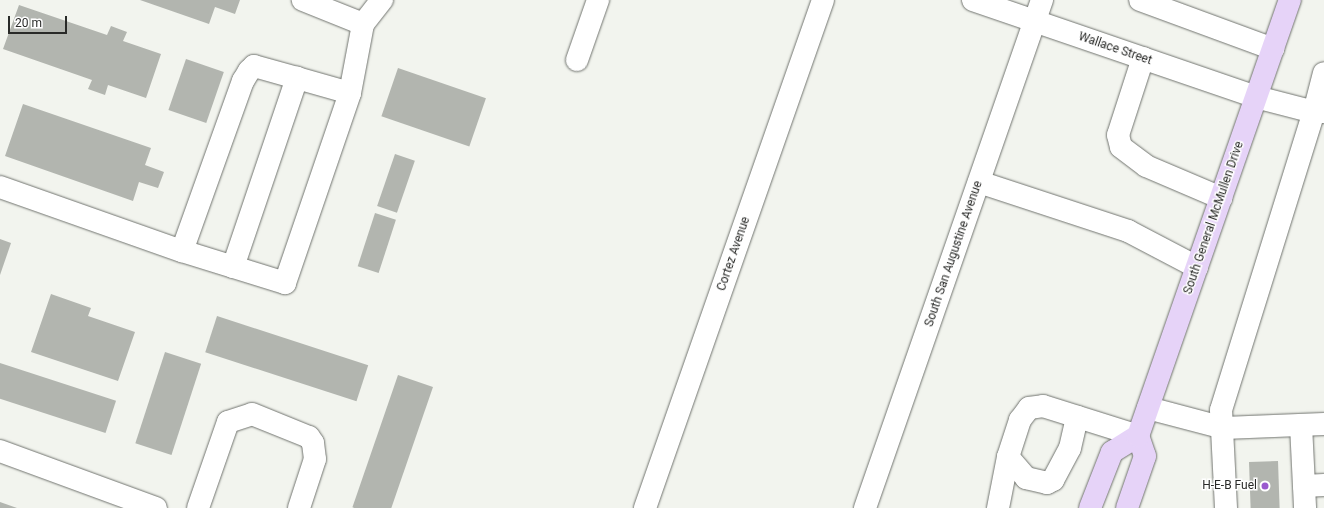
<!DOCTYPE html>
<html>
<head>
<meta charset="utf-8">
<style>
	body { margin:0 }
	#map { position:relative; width:1324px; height:508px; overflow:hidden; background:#f2f4ee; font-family:Roboto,sans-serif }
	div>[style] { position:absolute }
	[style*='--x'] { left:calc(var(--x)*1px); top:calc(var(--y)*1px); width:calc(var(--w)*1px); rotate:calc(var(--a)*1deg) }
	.building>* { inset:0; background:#b2b5af; transform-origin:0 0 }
	.roads { filter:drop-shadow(0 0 1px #71746f) drop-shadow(0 0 1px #71746f) }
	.minor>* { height:22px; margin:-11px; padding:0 11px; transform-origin:11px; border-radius:11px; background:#fff }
	.major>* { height:22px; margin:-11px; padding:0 11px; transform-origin:11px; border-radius:11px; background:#e6d3f8 }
	.dots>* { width:11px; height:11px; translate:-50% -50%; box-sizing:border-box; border:2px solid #fff; border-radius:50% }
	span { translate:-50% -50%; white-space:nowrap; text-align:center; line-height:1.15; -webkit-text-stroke:3px #fff; paint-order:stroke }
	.street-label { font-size:12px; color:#292a28 }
	.poi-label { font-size:12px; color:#292a28 }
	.right { translate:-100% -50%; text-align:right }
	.scale { position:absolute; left:8px; top:16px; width:59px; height:18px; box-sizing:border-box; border:2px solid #292a28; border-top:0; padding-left:5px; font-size:12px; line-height:14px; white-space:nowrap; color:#292a28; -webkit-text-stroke:3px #fff; paint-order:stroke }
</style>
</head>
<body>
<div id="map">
	<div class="building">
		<i style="clip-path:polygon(140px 0,240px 0,235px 14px,215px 7px,209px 24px)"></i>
		<i style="clip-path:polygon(19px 5px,107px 35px,111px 26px,127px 32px,123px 41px,161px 54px,146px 98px,108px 85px,105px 95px,88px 89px,92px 80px,3px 49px)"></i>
		<i style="left:186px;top:59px;width:40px;height:54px;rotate:19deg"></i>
		<i style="left:398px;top:68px;width:93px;height:51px;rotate:19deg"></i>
		<i style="clip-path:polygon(23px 104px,151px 148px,145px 165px,164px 172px,158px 188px,139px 182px,133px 201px,5px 156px)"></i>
		<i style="left:395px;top:154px;width:21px;height:55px;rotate:19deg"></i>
		<i style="left:375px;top:213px;width:22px;height:56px;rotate:18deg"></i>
		<i style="clip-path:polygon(0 239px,11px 243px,0 275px)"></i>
		<i style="clip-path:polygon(51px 294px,91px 308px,88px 316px,135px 332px,118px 381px,31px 352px)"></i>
		<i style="left:217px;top:316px;width:159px;height:38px;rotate:18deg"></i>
		<i style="left:165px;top:352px;width:38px;height:96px;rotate:18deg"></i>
		<i style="left:0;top:363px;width:122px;height:34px;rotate:18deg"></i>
		<i style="left:398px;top:375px;width:37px;height:140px;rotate:19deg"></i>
		<i style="left:1278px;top:461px;width:47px;height:29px;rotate:88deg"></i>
		<i style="clip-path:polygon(0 502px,17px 508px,0 508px)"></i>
	</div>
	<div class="roads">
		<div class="minor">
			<i style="--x:973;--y:0;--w:299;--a:18.9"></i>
			<i style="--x:1256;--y:97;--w:60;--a:14.5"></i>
			<i style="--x:1314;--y:112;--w:10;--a:0"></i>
			<i style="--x:1140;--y:0;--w:142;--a:20.2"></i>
			<i style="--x:363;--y:24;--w:31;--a:-52"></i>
			<i style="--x:1143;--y:58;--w:81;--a:108"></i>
			<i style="--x:1118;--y:135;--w:12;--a:76"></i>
			<i style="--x:1121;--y:147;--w:31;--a:37"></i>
			<i style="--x:1146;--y:166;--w:82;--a:23.1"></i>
			<i style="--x:577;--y:60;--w:64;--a:-70.7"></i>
			<i style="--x:979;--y:182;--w:157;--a:18.2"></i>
			<i style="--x:1128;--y:231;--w:78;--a:27.6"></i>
			<i style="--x:0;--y:187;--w:193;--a:19.4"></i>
			<i style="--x:182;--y:251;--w:108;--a:17.3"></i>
			<i style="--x:285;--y:283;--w:201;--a:-71.1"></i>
			<i style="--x:350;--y:93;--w:70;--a:-79.3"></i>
			<i style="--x:363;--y:24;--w:65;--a:-158.2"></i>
			<i style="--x:182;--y:251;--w:181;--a:-70.3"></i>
			<i style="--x:243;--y:81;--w:12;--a:-59"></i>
			<i style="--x:249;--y:71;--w:7;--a:-45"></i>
			<i style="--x:254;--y:66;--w:45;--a:15.6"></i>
			<i style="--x:233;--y:267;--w:200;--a:-71.3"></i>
			<i style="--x:297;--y:78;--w:55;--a:15.8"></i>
			<i style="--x:1148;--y:408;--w:79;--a:14.7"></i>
			<i style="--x:1224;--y:428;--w:100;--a:-2.3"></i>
			<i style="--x:1301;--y:425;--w:83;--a:87.2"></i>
			<i style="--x:0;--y:451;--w:166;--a:20.1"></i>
			<i style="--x:1008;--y:457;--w:28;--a:49"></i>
			<i style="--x:1026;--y:478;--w:22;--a:13"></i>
			<i style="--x:1047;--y:483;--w:7;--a:-27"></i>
			<i style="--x:1053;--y:480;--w:36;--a:-62"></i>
			<i style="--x:1070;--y:448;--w:32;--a:-77"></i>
			<i style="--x:1304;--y:486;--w:20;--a:-3"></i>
			<i style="--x:198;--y:508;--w:91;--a:-70.8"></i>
			<i style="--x:228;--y:422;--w:25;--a:-18"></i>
			<i style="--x:252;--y:414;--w:61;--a:22"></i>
			<i style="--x:309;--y:437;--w:7;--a:56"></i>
			<i style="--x:313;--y:443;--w:16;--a:83"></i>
			<i style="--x:315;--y:459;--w:52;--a:108.1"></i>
			<i style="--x:645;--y:508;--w:538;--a:-70.69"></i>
			<i style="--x:865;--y:508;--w:538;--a:-70.79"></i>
			<i style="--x:998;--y:508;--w:52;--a:-78.9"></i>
			<i style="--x:1008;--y:457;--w:39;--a:-72"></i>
			<i style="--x:1020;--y:420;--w:15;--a:-53"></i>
			<i style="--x:1029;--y:408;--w:14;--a:-8"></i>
			<i style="--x:1043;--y:406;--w:100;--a:17.5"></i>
			<i style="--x:1226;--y:508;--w:98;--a:-92.9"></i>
			<i style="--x:1221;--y:410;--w:312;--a:-72.7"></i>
			<i style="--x:1314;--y:112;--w:40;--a:-75.6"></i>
		</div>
		<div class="major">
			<i style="--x:1090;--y:508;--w:60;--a:-68.6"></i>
			<i style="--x:1112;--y:452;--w:31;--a:-32"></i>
			<i style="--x:1127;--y:508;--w:55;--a:-70.9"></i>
			<i style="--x:1145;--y:456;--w:21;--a:-109"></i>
			<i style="--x:1138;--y:436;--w:462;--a:-70.8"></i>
		</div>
	</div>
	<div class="dots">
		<i style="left:1265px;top:486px;background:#9a59ce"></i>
	</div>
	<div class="street-label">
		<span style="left:1115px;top:49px;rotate:19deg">Wallace Street</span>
		<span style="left:1214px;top:218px;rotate:-71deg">South General McMullen Drive</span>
		<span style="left:734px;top:254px;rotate:-71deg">Cortez Avenue</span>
		<span style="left:954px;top:254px;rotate:-71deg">South San Augustine Avenue</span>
	</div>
	<div class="poi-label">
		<span class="right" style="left:1257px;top:486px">H-E-B Fuel</span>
	</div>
	<div class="scale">20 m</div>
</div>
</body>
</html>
